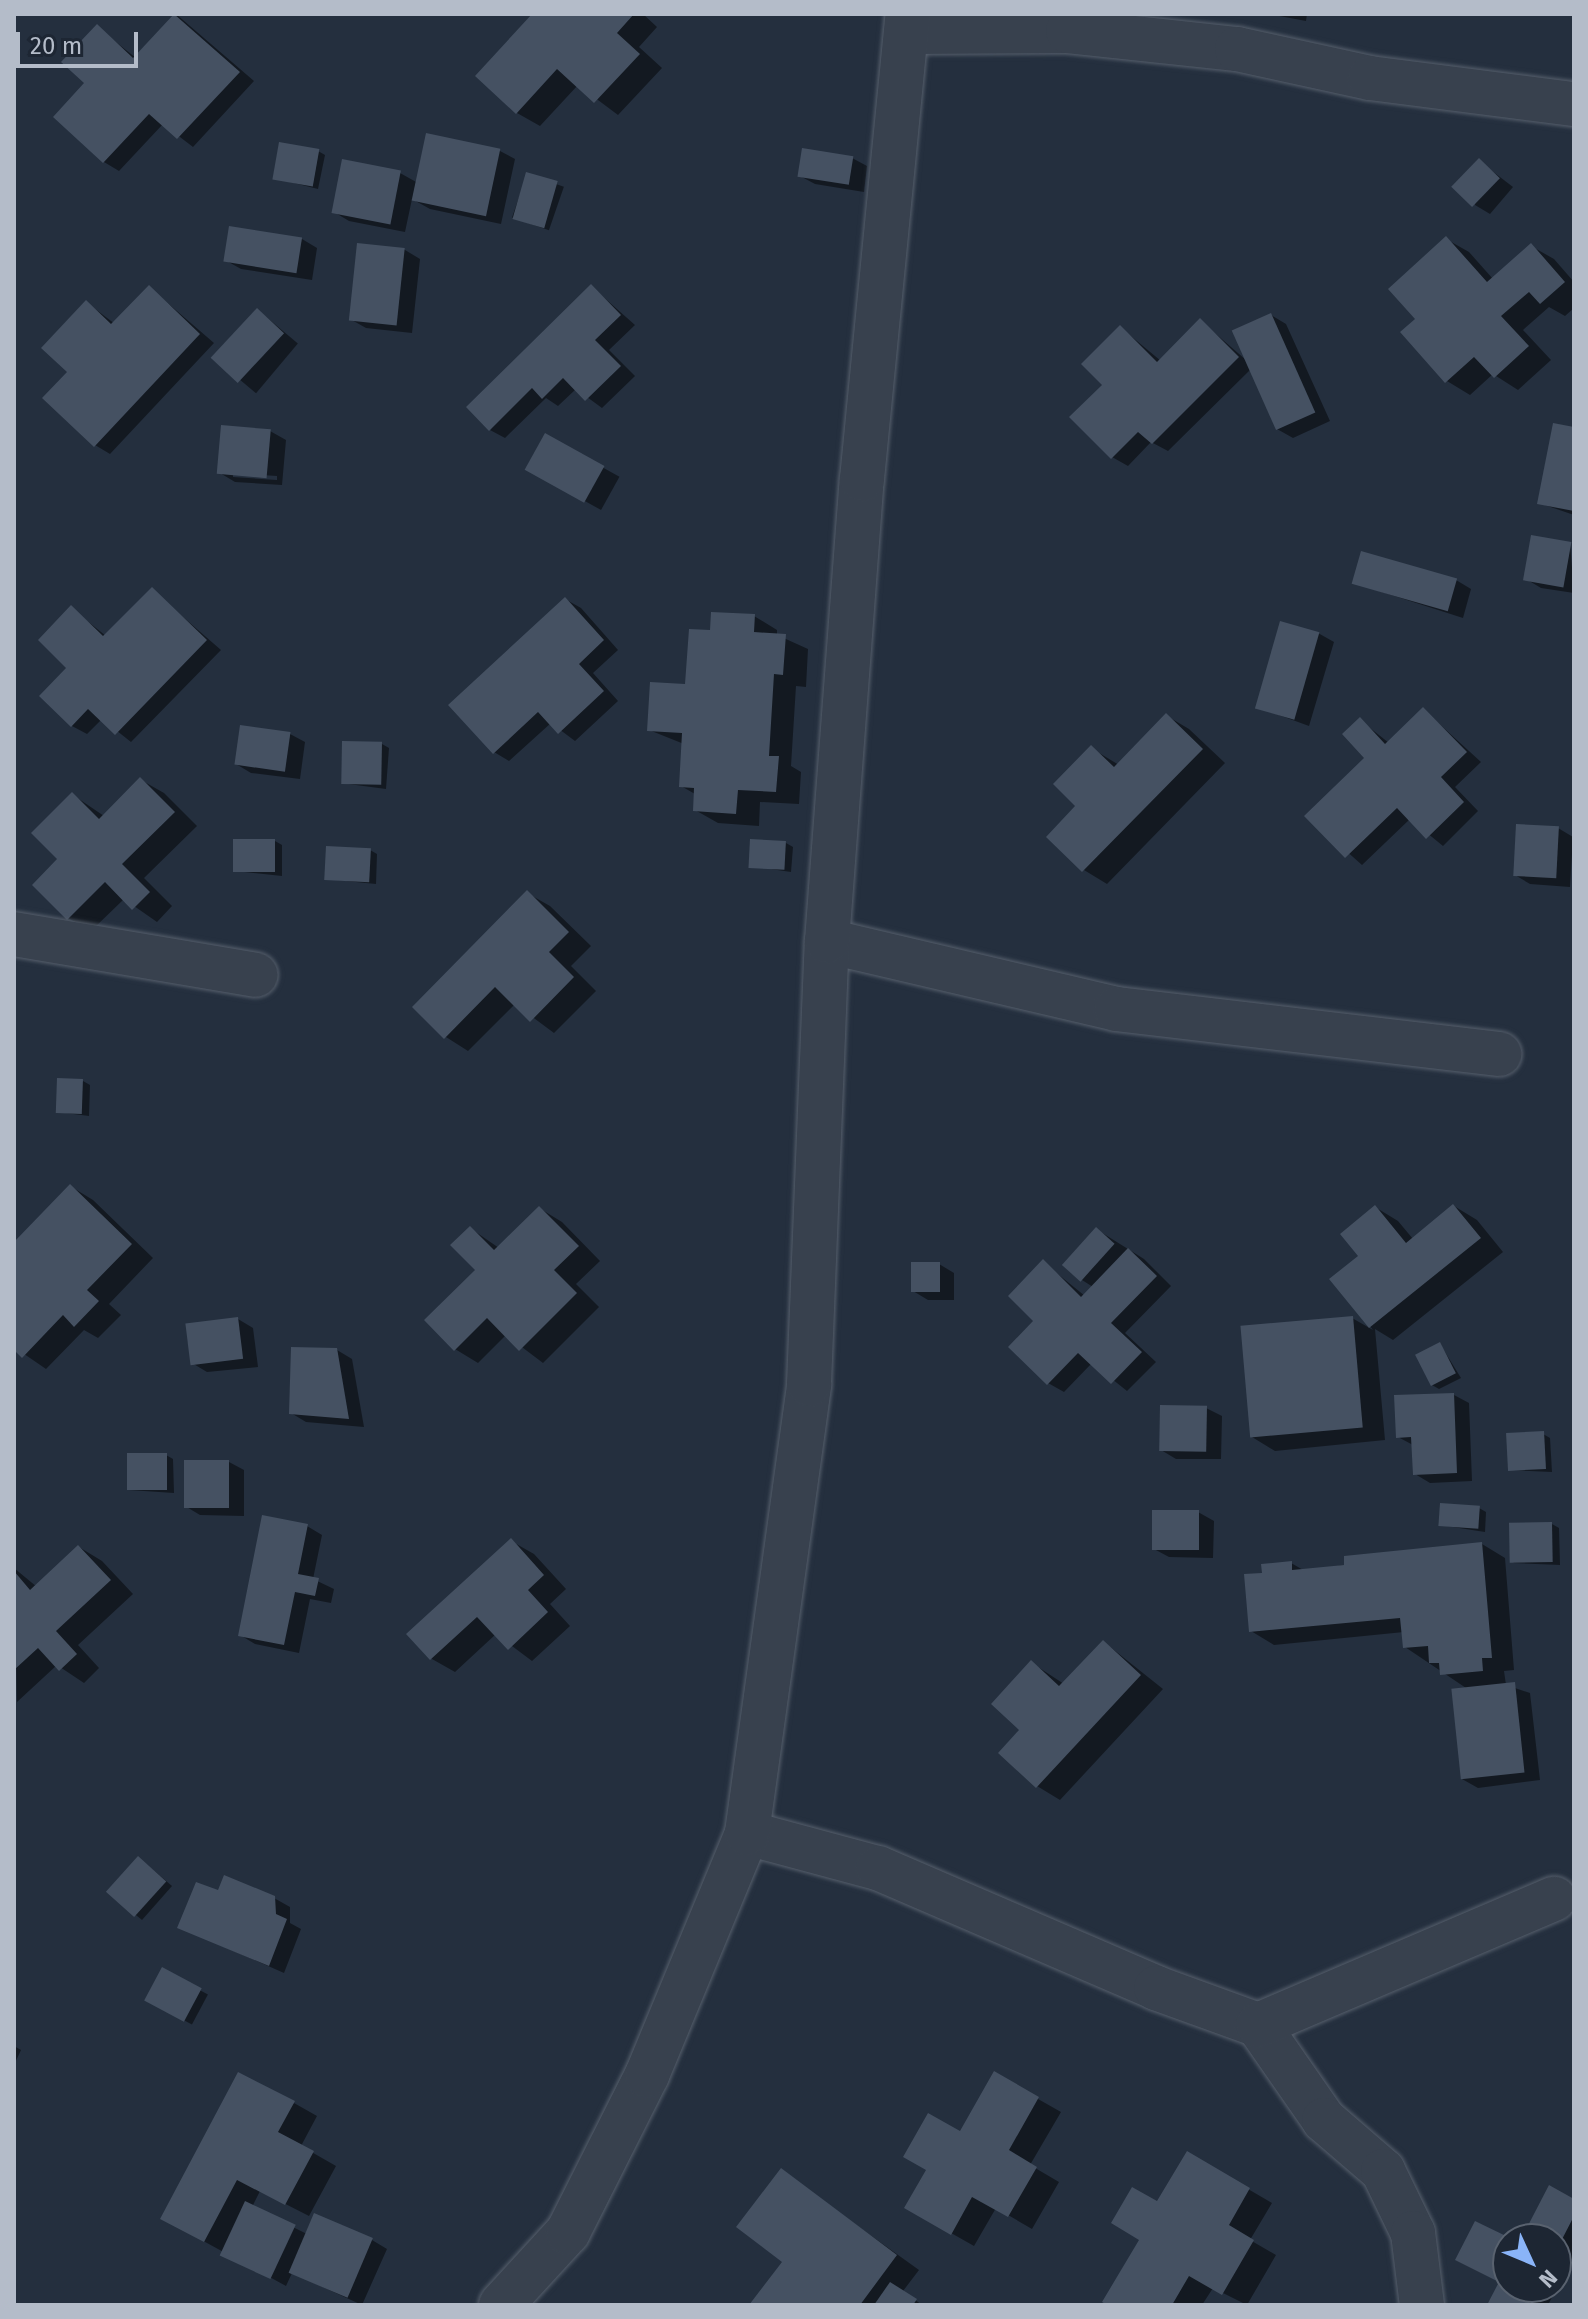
<!DOCTYPE html>
<html>
<head>
<meta charset="utf-8">
<style>
	body { margin:0 }
	#map { position:relative; width:1588px; height:2319px; overflow:hidden; background:#242f3e; font-family:"Fira Sans",sans-serif }
	div>[style] { position:absolute }
	[style*='--x'] { left:calc(var(--x)*1px); top:calc(var(--y)*1px); width:calc(var(--w)*1px); rotate:calc(var(--a)*1deg) }
	.shadow>* { inset:0; background:#0007; transform-origin:0 0 }
	.building>* { inset:0; background:#455162; transform-origin:0 0 }
	.roads { filter:drop-shadow(0 0 2px #565f6c) drop-shadow(0 0 2px #565f6c) }
	.minor>* { height:44px; margin:-22px; padding:0 22px; transform-origin:22px; border-radius:22px; background:#38414e }
	span { translate:-50% -50%; white-space:nowrap; text-align:center; line-height:1.15; -webkit-text-stroke:6px #1d2633; paint-order:stroke }
	.frame { position:absolute; inset:0; border:16px solid #b4bcc9; pointer-events:none }
	.north { position:absolute; left:1492px; top:2223px; width:80px; height:80px; box-sizing:border-box; background:#1d2633; border:2px solid #59626f; border-radius:50%; rotate:134deg; font-size:22px; font-weight:700; line-height:32px; text-align:center; color:#b4bcc9 }
	.north::after { content:''; display:block; margin:auto; width:28px; height:36px; background:#8ab4f8; clip-path:polygon(50% 0,100% 100%,50% 72%,0 100%) }
	.scale { position:absolute; left:16px; top:32px; width:122px; height:36px; box-sizing:border-box; border:4px solid #b4bcc9; border-top:0; padding-left:10px; font-size:24px; line-height:28px; white-space:nowrap; color:#b4bcc9; -webkit-text-stroke:6px #1d2633; paint-order:stroke }
</style>
</head>
<body>
<div id="map">
	<div class="shadow">
		<i style="clip-path:polygon(176px 14px,254px 81px,193px 147px,163px 124px,119px 171px,104px 162px,87px 83px,97px 27px,136px 58px)"></i>
		<i style="clip-path:polygon(535px 14px,643px 14px,657px 27px,639px 47px,662px 68px,618px 115px,578px 85px,540px 126px,517px 113px)"></i>
		<i style="clip-path:polygon(1269px 14px,1307px 14px,1306px 21px)"></i>
		<i style="clip-path:polygon(428px 135px,500px 151px,515px 159px,501px 224px,430px 209px,412px 199px,405px 232px,349px 221px,334px 212px,400px 173px,418px 183px)"></i>
		<i style="clip-path:polygon(318px 151px,325px 155px,318px 189px,274px 178px)"></i>
		<i style="clip-path:polygon(852px 158px,867px 166px,864px 192px,815px 184px,800px 176px)"></i>
		<i style="clip-path:polygon(1479px 161px,1513px 187px,1490px 214px,1475px 205px)"></i>
		<i style="left:527px;top:174px;width:39px;height:46px;rotate:19deg"></i>
		<i style="clip-path:polygon(231px 228px,302px 239px,317px 248px,312px 280px,241px 269px,225px 260px)"></i>
		<i style="clip-path:polygon(1446px 239px,1469px 252px,1493px 279px,1531px 246px,1554px 259px,1574px 282px,1574px 308px,1565px 316px,1549px 307px,1523px 330px,1551px 360px,1518px 390px,1493px 374px,1470px 395px,1447px 381px,1418px 319px)"></i>
		<i style="clip-path:polygon(359px 245px,405px 250px,420px 259px,412px 333px,366px 328px,350px 319px)"></i>
		<i style="clip-path:polygon(591px 286px,635px 325px,609px 350px,635px 376px,602px 408px,576px 389px,558px 406px,546px 398px,505px 438px,490px 430px)"></i>
		<i style="clip-path:polygon(149px 287px,214px 343px,110px 454px,95px 445px,70px 372px,86px 302px,115px 324px)"></i>
		<i style="left:258px;top:310px;width:52px;height:65px;rotate:40deg"></i>
		<i style="clip-path:polygon(1271px 315px,1286px 324px,1330px 421px,1293px 438px,1277px 429px,1251px 369px,1168px 451px,1151px 442px,1128px 466px,1112px 457px,1104px 385px,1120px 327px,1161px 361px,1201px 321px,1246px 360px)"></i>
		<i style="clip-path:polygon(1574px 429px,1574px 515px,1539px 503px)"></i>
		<i style="clip-path:polygon(evenodd,270px 431px,286px 440px,282px 485px,235px 482px,220px 473px,270px 431px,233px 473px,277px 476px,277px 480px,233px 477px,233px 473px)"></i>
		<i style="left:546px;top:436px;width:84px;height:38px;rotate:29deg"></i>
		<i style="clip-path:polygon(1570px 543px,1574px 593px,1541px 588px,1526px 579px)"></i>
		<i style="clip-path:polygon(1456px 580px,1471px 589px,1463px 618px,1354px 583px)"></i>
		<i style="clip-path:polygon(152px 590px,221px 650px,131px 742px,102px 719px,87px 734px,72px 726px,71px 608px,106px 636px)"></i>
		<i style="clip-path:polygon(565px 599px,581px 608px,618px 650px,593px 673px,618px 701px,575px 741px,551px 723px,509px 761px,494px 752px)"></i>
		<i style="clip-path:polygon(754px 616px,777px 630px,777px 635px,808px 649px,806px 687px,796px 686px,791px 766px,801px 772px,799px 804px,760px 802px,759px 826px,718px 823px,695px 810px,695px 794px,681px 786px,684px 744px,649px 730px,687px 686px,712px 632px)"></i>
		<i style="clip-path:polygon(1318px 633px,1334px 642px,1309px 726px,1257px 707px)"></i>
		<i style="clip-path:polygon(1423px 709px,1481px 762px,1455px 787px,1478px 811px,1443px 846px,1410px 819px,1362px 865px,1307px 816px,1367px 758px,1360px 720px,1389px 743px)"></i>
		<i style="clip-path:polygon(1167px 716px,1189px 729px,1225px 763px,1107px 884px,1084px 870px,1049px 837px,1078px 806px,1091px 748px,1119px 765px)"></i>
		<i style="clip-path:polygon(290px 734px,305px 742px,300px 779px,251px 773px,236px 764px)"></i>
		<i style="clip-path:polygon(382px 744px,389px 748px,386px 789px,341px 783px)"></i>
		<i style="clip-path:polygon(141px 780px,164px 793px,197px 826px,144px 878px,172px 906px,157px 922px,124px 899px,91px 931px,68px 918px,60px 859px,73px 795px,104px 816px)"></i>
		<i style="clip-path:polygon(1558px 828px,1573px 837px,1570px 887px,1530px 884px,1515px 875px)"></i>
		<i style="clip-path:polygon(275px 841px,282px 845px,282px 876px,235px 871px)"></i>
		<i style="clip-path:polygon(786px 843px,793px 847px,791px 872px,750px 866px)"></i>
		<i style="clip-path:polygon(370px 850px,377px 854px,376px 884px,326px 879px)"></i>
		<i style="clip-path:polygon(527px 893px,550px 906px,591px 946px,571px 966px,596px 991px,554px 1033px,515px 1004px,468px 1051px,446px 1037px,415px 1007px)"></i>
		<i style="clip-path:polygon(83px 1081px,90px 1085px,89px 1116px,58px 1112px)"></i>
		<i style="clip-path:polygon(70px 1186px,93px 1200px,153px 1258px,109px 1304px,121px 1315px,98px 1338px,84px 1330px,46px 1369px,14px 1347px,14px 1245px)"></i>
		<i style="clip-path:polygon(1454px 1206px,1477px 1220px,1503px 1252px,1393px 1340px,1375px 1329px,1385px 1440px,1275px 1451px,1252px 1437px,1352px 1318px,1373px 1330px,1332px 1279px,1360px 1257px,1375px 1207px,1398px 1221px,1413px 1239px)"></i>
		<i style="clip-path:polygon(539px 1208px,562px 1222px,600px 1261px,576px 1284px,599px 1307px,543px 1363px,506px 1335px,478px 1363px,455px 1349px,478px 1270px,470px 1228px,499px 1248px)"></i>
		<i style="clip-path:polygon(1096px 1229px,1144px 1259px,1171px 1286px,1125px 1333px,1156px 1362px,1127px 1391px,1092px 1363px,1064px 1392px,1048px 1383px,1036px 1321px,1043px 1262px,1085px 1296px,1093px 1287px,1082px 1280px)"></i>
		<i style="clip-path:polygon(939px 1264px,954px 1273px,954px 1300px,928px 1300px,913px 1291px)"></i>
		<i style="clip-path:polygon(238px 1319px,253px 1328px,258px 1367px,207px 1372px,192px 1363px)"></i>
		<i style="clip-path:polygon(1440px 1344px,1461px 1378px,1439px 1389px,1432px 1385px)"></i>
		<i style="clip-path:polygon(337px 1350px,352px 1359px,364px 1427px,306px 1422px,291px 1413px)"></i>
		<i style="clip-path:polygon(1454px 1395px,1469px 1403px,1472px 1481px,1430px 1483px,1415px 1474px,1413px 1445px,1398px 1437px)"></i>
		<i style="clip-path:polygon(1206px 1408px,1222px 1416px,1221px 1459px,1176px 1459px,1161px 1450px)"></i>
		<i style="clip-path:polygon(1543px 1434px,1550px 1438px,1552px 1472px,1510px 1470px)"></i>
		<i style="clip-path:polygon(166px 1455px,173px 1459px,174px 1493px,129px 1490px)"></i>
		<i style="clip-path:polygon(229px 1462px,244px 1470px,244px 1516px,200px 1515px,185px 1506px)"></i>
		<i style="clip-path:polygon(1479px 1508px,1486px 1512px,1485px 1532px,1440px 1525px)"></i>
		<i style="clip-path:polygon(1198px 1512px,1214px 1521px,1213px 1558px,1169px 1557px,1154px 1549px)"></i>
		<i style="clip-path:polygon(1552px 1524px,1559px 1528px,1560px 1565px,1513px 1563px)"></i>
		<i style="clip-path:polygon(307px 1526px,322px 1535px,313px 1579px,334px 1589px,331px 1603px,310px 1599px,299px 1653px,255px 1644px,240px 1635px)"></i>
		<i style="clip-path:polygon(511px 1541px,534px 1554px,566px 1589px,550px 1604px,570px 1626px,532px 1661px,496px 1634px,455px 1672px,432px 1659px,409px 1635px)"></i>
		<i style="clip-path:polygon(1482px 1544px,1505px 1558px,1514px 1670px,1504px 1671px,1506px 1685px,1530px 1693px,1540px 1780px,1478px 1788px,1462px 1779px,1469px 1690px,1405px 1647px,1404px 1632px,1274px 1645px,1251px 1631px,1264px 1575px,1291px 1563px,1305px 1571px)"></i>
		<i style="clip-path:polygon(79px 1547px,102px 1561px,133px 1594px,78px 1645px,99px 1668px,84px 1683px,57px 1665px,17px 1702px,14px 1568px,37px 1587px)"></i>
		<i style="clip-path:polygon(1104px 1642px,1163px 1689px,1060px 1800px,1037px 1786px,1022px 1730px,1032px 1663px,1064px 1684px)"></i>
		<i style="clip-path:polygon(145px 1863px,172px 1886px,142px 1920px,108px 1892px)"></i>
		<i style="clip-path:polygon(219px 1893px,274px 1898px,290px 1907px,290px 1923px,301px 1929px,284px 1973px,179px 1927px)"></i>
		<i style="left:162px;top:1970px;width:52px;height:34px;rotate:28deg"></i>
		<i style="clip-path:polygon(14px 2046px,21px 2050px,14px 2065px)"></i>
		<i style="clip-path:polygon(994px 2074px,1061px 2112px,1030px 2165px,1059px 2182px,1032px 2229px,996px 2208px,974px 2246px,907px 2208px,928px 2169px,960px 2134px)"></i>
		<i style="clip-path:polygon(294px 2103px,317px 2116px,301px 2146px,336px 2166px,309px 2216px,260px 2191px,252px 2207px,307px 2234px,372px 2240px,387px 2249px,362px 2305px,292px 2273px,286px 2286px,185px 2231px)"></i>
		<i style="clip-path:polygon(1188px 2154px,1272px 2203px,1250px 2240px,1276px 2255px,1247px 2305px,1213px 2288px,1202px 2305px,1111px 2305px)"></i>
		<i style="clip-path:polygon(781px 2171px,919px 2270px,903px 2291px,922px 2305px,752px 2305px,784px 2261px)"></i>
		<i style="clip-path:polygon(1574px 2201px,1574px 2254px,1548px 2305px,1489px 2305px,1501px 2282px,1508px 2239px,1508px 2287px,1556px 2287px,1556px 2239px,1523px 2239px)"></i>
	</div>
	<div class="building">
		<i style="clip-path:polygon(174px 14px,240px 72px,177px 139px,149px 114px,103px 163px,53px 117px,84px 83px,61px 62px,97px 24px,133px 58px)"></i>
		<i style="clip-path:polygon(532px 14px,634px 14px,617px 33px,640px 54px,594px 103px,557px 69px,516px 114px,475px 76px)"></i>
		<i style="left:426px;top:133px;width:76px;height:69px;rotate:12deg"></i>
		<i style="left:279px;top:142px;width:41px;height:38px;rotate:10deg"></i>
		<i style="left:802px;top:148px;width:52px;height:29px;rotate:9deg"></i>
		<i style="left:1479px;top:158px;width:29px;height:40px;rotate:44deg"></i>
		<i style="left:342px;top:159px;width:60px;height:55px;rotate:11deg"></i>
		<i style="left:526px;top:172px;width:33px;height:49px;rotate:16deg"></i>
		<i style="left:229px;top:226px;width:74px;height:36px;rotate:9deg"></i>
		<i style="clip-path:polygon(1446px 236px,1487px 282px,1531px 243px,1565px 282px,1540px 304px,1529px 292px,1501px 316px,1529px 346px,1494px 378px,1474px 357px,1445px 383px,1400px 332px,1415px 319px,1388px 289px)"></i>
		<i style="left:357px;top:243px;width:48px;height:78px;rotate:6deg"></i>
		<i style="clip-path:polygon(591px 284px,621px 315px,595px 340px,621px 366px,585px 401px,563px 378px,542px 399px,532px 388px,489px 431px,466px 407px)"></i>
		<i style="clip-path:polygon(149px 285px,200px 334px,94px 447px,42px 398px,67px 372px,41px 348px,86px 300px,111px 324px)"></i>
		<i style="left:257px;top:308px;width:37px;height:68px;rotate:43deg"></i>
		<i style="left:1271px;top:313px;width:109px;height:43px;rotate:66deg"></i>
		<i style="clip-path:polygon(1200px 318px,1239px 357px,1152px 444px,1138px 432px,1111px 459px,1069px 417px,1102px 385px,1081px 364px,1120px 325px,1157px 362px)"></i>
		<i style="clip-path:polygon(1553px 423px,1574px 427px,1574px 511px,1537px 504px)"></i>
		<i style="left:221px;top:425px;width:50px;height:49px;rotate:5deg"></i>
		<i style="left:545px;top:433px;width:68px;height:42px;rotate:29deg"></i>
		<i style="left:1531px;top:535px;width:41px;height:46px;rotate:10deg"></i>
		<i style="left:1361px;top:551px;width:100px;height:34px;rotate:16deg"></i>
		<i style="clip-path:polygon(152px 587px,207px 640px,115px 735px,88px 709px,71px 727px,39px 696px,66px 668px,38px 640px,71px 605px,103px 636px)"></i>
		<i style="clip-path:polygon(565px 597px,604px 640px,579px 664px,604px 691px,558px 734px,538px 712px,493px 754px,448px 705px)"></i>
		<i style="clip-path:polygon(711px 612px,755px 614px,754px 632px,786px 634px,783px 675px,774px 674px,769px 756px,779px 756px,776px 792px,738px 790px,736px 814px,693px 811px,694px 788px,679px 787px,682px 733px,647px 731px,650px 682px,685px 684px,689px 629px,710px 630px)"></i>
		<i style="left:1280px;top:621px;width:41px;height:91px;rotate:16deg"></i>
		<i style="clip-path:polygon(1423px 707px,1467px 752px,1441px 777px,1464px 802px,1426px 839px,1397px 808px,1345px 858px,1304px 816px,1364px 758px,1342px 734px,1360px 717px,1385px 744px)"></i>
		<i style="clip-path:polygon(1166px 713px,1203px 749px,1082px 872px,1046px 837px,1075px 806px,1053px 784px,1091px 745px,1114px 767px)"></i>
		<i style="left:240px;top:725px;width:51px;height:40px;rotate:8deg"></i>
		<i style="left:342px;top:741px;width:40px;height:43px;rotate:1deg"></i>
		<i style="clip-path:polygon(140px 777px,175px 812px,122px 864px,150px 892px,132px 910px,105px 882px,67px 920px,32px 885px,57px 859px,31px 833px,72px 792px,99px 819px)"></i>
		<i style="left:1516px;top:824px;width:43px;height:52px;rotate:3deg"></i>
		<i style="left:233px;top:839px;width:42px;height:33px"></i>
		<i style="left:750px;top:839px;width:36px;height:29px;rotate:3deg"></i>
		<i style="left:326px;top:846px;width:45px;height:34px;rotate:3deg"></i>
		<i style="clip-path:polygon(527px 890px,569px 932px,549px 952px,574px 977px,530px 1022px,495px 987px,444px 1039px,412px 1007px)"></i>
		<i style="left:57px;top:1078px;width:26px;height:35px;rotate:2deg"></i>
		<i style="clip-path:polygon(70px 1184px,132px 1244px,87px 1290px,99px 1301px,74px 1327px,63px 1315px,22px 1358px,14px 1350px,14px 1242px)"></i>
		<i style="clip-path:polygon(1453px 1204px,1481px 1238px,1369px 1328px,1329px 1279px,1358px 1256px,1340px 1234px,1375px 1205px,1406px 1243px)"></i>
		<i style="clip-path:polygon(539px 1206px,579px 1246px,554px 1270px,577px 1293px,519px 1351px,487px 1318px,454px 1351px,424px 1320px,475px 1270px,450px 1245px,470px 1226px,494px 1250px)"></i>
		<i style="left:1096px;top:1227px;width:25px;height:51px;rotate:42deg"></i>
		<i style="clip-path:polygon(1128px 1248px,1157px 1276px,1111px 1323px,1142px 1352px,1111px 1384px,1078px 1353px,1047px 1385px,1008px 1347px,1033px 1321px,1008px 1296px,1043px 1259px,1081px 1297px)"></i>
		<i style="left:911px;top:1262px;width:29px;height:30px"></i>
		<i style="left:1353px;top:1316px;width:112px;height:113px;rotate:85deg"></i>
		<i style="left:238px;top:1317px;width:42px;height:53px;rotate:83deg"></i>
		<i style="left:1440px;top:1342px;width:35px;height:28px;rotate:63deg"></i>
		<i style="clip-path:polygon(291px 1347px,337px 1348px,349px 1419px,289px 1414px)"></i>
		<i style="clip-path:polygon(1454px 1393px,1457px 1473px,1413px 1475px,1411px 1437px,1396px 1438px,1394px 1395px)"></i>
		<i style="left:1160px;top:1405px;width:47px;height:46px;rotate:1deg"></i>
		<i style="left:1544px;top:1431px;width:38px;height:38px;rotate:87deg"></i>
		<i style="left:167px;top:1453px;width:37px;height:40px;rotate:90deg"></i>
		<i style="left:184px;top:1460px;width:45px;height:48px"></i>
		<i style="left:1440px;top:1503px;width:40px;height:23px;rotate:4deg"></i>
		<i style="left:1152px;top:1510px;width:47px;height:40px"></i>
		<i style="clip-path:polygon(262px 1515px,308px 1524px,298px 1574px,319px 1578px,315px 1596px,295px 1592px,284px 1645px,238px 1636px)"></i>
		<i style="left:1552px;top:1522px;width:40px;height:43px;rotate:89deg"></i>
		<i style="clip-path:polygon(511px 1538px,544px 1575px,528px 1590px,548px 1612px,508px 1650px,477px 1617px,430px 1660px,406px 1634px)"></i>
		<i style="clip-path:polygon(1482px 1542px,1492px 1658px,1482px 1658px,1483px 1671px,1440px 1675px,1439px 1663px,1429px 1663px,1428px 1646px,1403px 1648px,1400px 1618px,1249px 1632px,1244px 1574px,1262px 1573px,1261px 1564px,1292px 1561px,1292px 1570px,1344px 1565px,1344px 1556px)"></i>
		<i style="clip-path:polygon(78px 1545px,111px 1580px,56px 1631px,77px 1654px,59px 1671px,38px 1648px,14px 1670px,14px 1571px,30px 1590px)"></i>
		<i style="clip-path:polygon(1103px 1640px,1141px 1675px,1036px 1788px,998px 1753px,1019px 1730px,991px 1704px,1031px 1660px,1059px 1686px)"></i>
		<i style="left:1515px;top:1682px;width:91px;height:64px;rotate:84deg"></i>
		<i style="left:138px;top:1856px;width:38px;height:48px;rotate:42deg"></i>
		<i style="clip-path:polygon(224px 1875px,275px 1896px,276px 1914px,287px 1919px,269px 1966px,177px 1928px,196px 1882px,218px 1890px)"></i>
		<i style="left:162px;top:1967px;width:45px;height:38px;rotate:28deg"></i>
		<i style="clip-path:polygon(994px 2071px,1039px 2097px,1009px 2150px,1037px 2167px,1008px 2217px,972px 2197px,951px 2235px,904px 2208px,926px 2170px,903px 2157px,928px 2113px,960px 2131px)"></i>
		<i style="clip-path:polygon(238px 2072px,295px 2101px,278px 2132px,314px 2151px,285px 2205px,237px 2180px,204px 2242px,160px 2219px)"></i>
		<i style="clip-path:polygon(1187px 2151px,1250px 2188px,1229px 2225px,1254px 2240px,1222px 2295px,1189px 2276px,1172px 2305px,1107px 2305px,1102px 2302px,1139px 2240px,1111px 2223px,1132px 2187px,1157px 2201px)"></i>
		<i style="clip-path:polygon(781px 2168px,897px 2255px,860px 2305px,749px 2305px,782px 2262px,736px 2227px)"></i>
		<i style="clip-path:polygon(1549px 2185px,1574px 2199px,1574px 2216px,1556px 2251px,1556px 2239px,1521px 2239px)"></i>
		<i style="left:245px;top:2201px;width:56px;height:60px;rotate:25deg"></i>
		<i style="left:314px;top:2213px;width:64px;height:65px;rotate:23deg"></i>
		<i style="clip-path:polygon(1475px 2221px,1508px 2237px,1508px 2287px,1538px 2287px,1528px 2305px,1487px 2305px,1499px 2282px,1455px 2260px)"></i>
		<i style="clip-path:polygon(890px 2282px,917px 2299px,913px 2305px,874px 2305px)"></i>
	</div>
	<div class="roads">
		<div class="minor">
			<i style="--x:908;--y:32;--w:160;--a:-0.4"></i>
			<i style="--x:1068;--y:31;--w:170;--a:6.1"></i>
			<i style="--x:1237;--y:49;--w:136;--a:12.3"></i>
			<i style="--x:1370;--y:78;--w:206;--a:7.3"></i>
			<i style="--x:14;--y:934;--w:245;--a:9.6"></i>
			<i style="--x:827;--y:941;--w:297;--a:13.2"></i>
			<i style="--x:1116;--y:1009;--w:386;--a:6.7"></i>
			<i style="--x:747;--y:1833;--w:136;--a:15"></i>
			<i style="--x:878;--y:1868;--w:303;--a:23.3"></i>
			<i style="--x:1156;--y:1988;--w:109;--a:19.9"></i>
			<i style="--x:1258;--y:2025;--w:116;--a:55.2"></i>
			<i style="--x:1324;--y:2120;--w:78;--a:40.8"></i>
			<i style="--x:1383;--y:2171;--w:69;--a:64.2"></i>
			<i style="--x:1413;--y:2233;--w:73;--a:82.9"></i>
			<i style="--x:1258;--y:2025;--w:322;--a:-23.1"></i>
			<i style="--x:501;--y:2305;--w:99;--a:-47.5"></i>
			<i style="--x:568;--y:2232;--w:176;--a:-63.3"></i>
			<i style="--x:647;--y:2075;--w:262;--a:-67.5"></i>
			<i style="--x:747;--y:1833;--w:453;--a:-82.1"></i>
			<i style="--x:809;--y:1384;--w:443;--a:-87.7"></i>
			<i style="--x:827;--y:941;--w:463;--a:-85.7"></i>
			<i style="--x:862;--y:479;--w:467;--a:-84.4"></i>
		</div>
	</div>
	<div class="frame"></div>
	<div class="north">N</div>
	<div class="scale">20 m</div>
</div>
</body>
</html>
